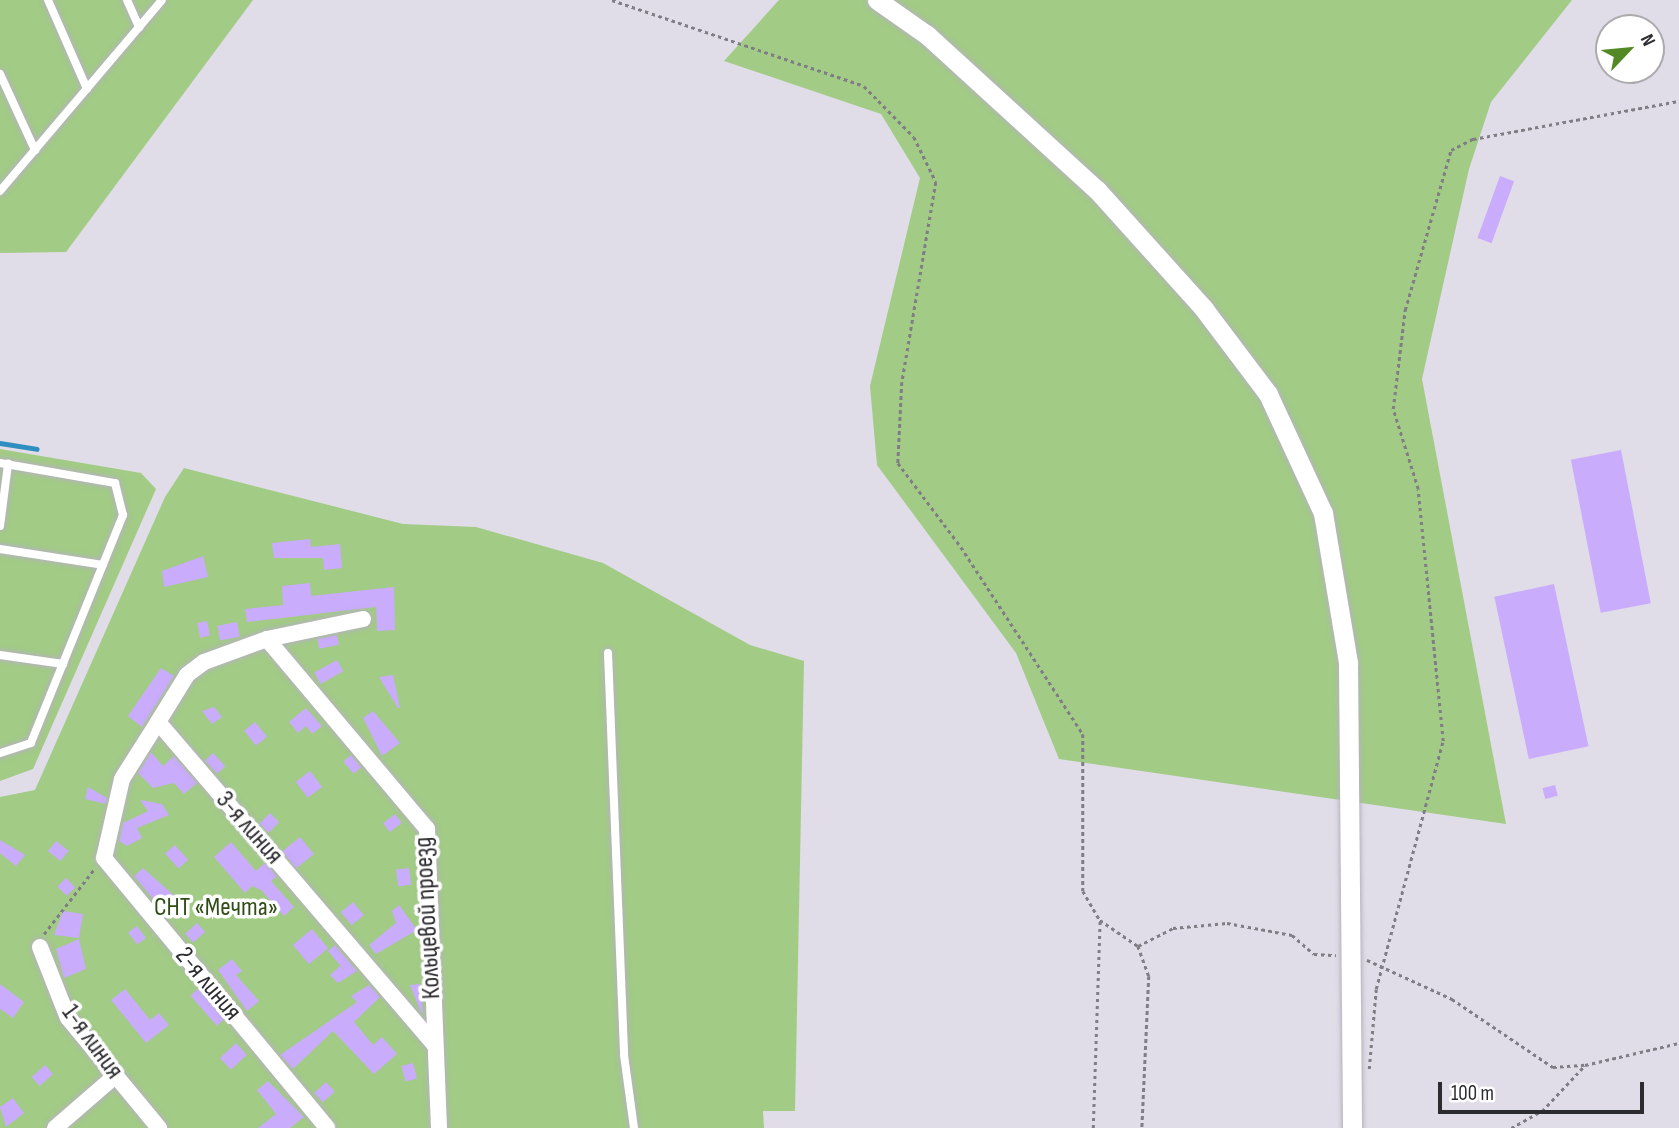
<!DOCTYPE html>
<html>
<head>
<meta charset="utf-8">
<style>
	body { margin:0 }
	#map { position:relative; width:1679px; height:1128px; overflow:hidden; background:#e0dce8; font-family:"Sofia Sans Condensed",sans-serif }
	div>[style] { position:absolute }
	[style*='--x'] { left:calc(var(--x)*1px); top:calc(var(--y)*1px); width:calc(var(--w)*1px); rotate:calc(var(--a)*1deg) }
	.green>* { inset:0; background:#a2cb86 }
	.stream>* { height:4.5px; margin:-2.25px; padding:0 2.25px; transform-origin:2.25px; border-radius:2.25px; background:#2e8ec0 }
	.building>* { inset:0; background:#c9acfc; transform-origin:0 0 }
	.path>* { height:2.5px; margin-top:-1.25px; transform-origin:0; background:repeating-linear-gradient(90deg,#807d85 0 3.5px,transparent 0 7px) }
	.roads { filter:drop-shadow(0 0 2px #b6b2bd) drop-shadow(0 0 2px #b6b2bd) }
	.service>* { height:8px; margin:-4px; padding:0 4px; transform-origin:4px; border-radius:4px; background:#fff }
	.minor>* { height:16px; margin:-8px; padding:0 8px; transform-origin:8px; border-radius:8px; background:#fff }
	.tertiary>* { height:19px; margin:-9.5px; padding:0 9.5px; transform-origin:9.5px; border-radius:9.5px; background:#fff }
	span { translate:-50% -50%; white-space:nowrap; text-align:center; line-height:1.15; -webkit-text-stroke:7px #fff; paint-order:stroke }
	.street-label { font-size:26px; color:#2c2b2f }
	.park-label { font-size:26px; color:#304d18 }
	.north { position:absolute; left:1595px; top:14px; width:70px; height:70px; box-sizing:border-box; background:#fff; border:2px solid #abaaac; border-radius:50%; rotate:64deg; font-size:19px; font-weight:700; line-height:28px; text-align:center; color:#2c2b2f }
	.north::after { content:''; display:block; margin:auto; width:24px; height:32px; background:#528924; clip-path:polygon(50% 0,100% 100%,50% 72%,0 100%) }
	.scale { position:absolute; left:1438px; top:1082px; width:206px; height:32px; box-sizing:border-box; border:4px solid #2c2b2f; border-top:0; padding-left:9px; font-size:21px; line-height:24px; white-space:nowrap; color:#2c2b2f; -webkit-text-stroke:5px #fff; paint-order:stroke }
</style>
</head>
<body>
<div id="map">
	<div class="green">
		<i style="clip-path:polygon(0 0,253px 0,66px 252px,0 253px)"></i>
		<i style="clip-path:polygon(779px 0,1572px 0,1491px 102px,1469px 169px,1422px 379px,1506px 824px,1059px 759px,1016px 653px,877px 465px,870px 386px,920px 178px,881px 114px,724px 61px)"></i>
		<i style="clip-path:polygon(0 449px,141px 473px,156px 489px,33px 769px,0 781px)"></i>
		<i style="clip-path:polygon(184px 468px,403px 524px,476px 527px,603px 563px,750px 645px,804px 661px,795px 1111px,763px 1111px,764px 1128px,0 1128px,0 797px,35px 790px,165px 497px)"></i>
	</div>
	<div class="stream">
		<i style="--x:0;--y:443;--w:37;--a:9"></i>
	</div>
	<div class="building">
		<i style="left:1500px;top:176px;width:15px;height:66px;rotate:20deg"></i>
		<i style="left:1621px;top:450px;width:156px;height:51px;rotate:79deg"></i>
		<i style="clip-path:polygon(310px 539px,311px 547px,340px 544px,342px 568px,324px 570px,323px 558px,274px 558px,272px 543px)"></i>
		<i style="clip-path:polygon(203px 556px,208px 577px,164px 587px,162px 571px)"></i>
		<i style="clip-path:polygon(310px 583px,311px 596px,394px 587px,395px 630px,377px 631px,376px 607px,247px 622px,245px 609px,283px 605px,282px 586px)"></i>
		<i style="left:1554px;top:584px;width:166px;height:61px;rotate:78deg"></i>
		<i style="left:207px;top:621px;width:15px;height:10px;rotate:79deg"></i>
		<i style="left:237px;top:622px;width:15px;height:20px;rotate:79deg"></i>
		<i style="left:337px;top:635px;width:10px;height:20px;rotate:79deg"></i>
		<i style="left:337px;top:660px;width:13px;height:26px;rotate:61deg"></i>
		<i style="clip-path:polygon(161px 668px,174px 676px,142px 727px,128px 716px)"></i>
		<i style="clip-path:polygon(393px 675px,400px 708px,398px 708px,379px 677px)"></i>
		<i style="clip-path:polygon(214px 707px,222px 717px,212px 724px,202px 711px)"></i>
		<i style="clip-path:polygon(306px 708px,322px 726px,312px 734px,306px 726px,298px 733px,289px 722px)"></i>
		<i style="clip-path:polygon(373px 711px,400px 743px,382px 756px,363px 718px)"></i>
		<i style="left:255px;top:722px;width:19px;height:14px;rotate:51deg"></i>
		<i style="clip-path:polygon(151px 752px,163px 766px,174px 756px,197px 783px,184px 794px,174px 783px,153px 788px,138px 773px)"></i>
		<i style="left:213px;top:753px;width:18px;height:11px;rotate:47deg"></i>
		<i style="left:351px;top:755px;width:16px;height:10px;rotate:50deg"></i>
		<i style="left:310px;top:771px;width:20px;height:18px;rotate:53deg"></i>
		<i style="left:1555px;top:785px;width:11px;height:13px;rotate:75deg"></i>
		<i style="clip-path:polygon(88px 787px,107px 798px,106px 804px,85px 799px)"></i>
		<i style="clip-path:polygon(140px 800px,162px 804px,169px 815px,137px 828px,142px 838px,127px 846px,119px 841px,123px 823px,148px 811px)"></i>
		<i style="left:270px;top:813px;width:13px;height:15px;rotate:45deg"></i>
		<i style="left:395px;top:814px;width:11px;height:15px;rotate:52deg"></i>
		<i style="left:300px;top:837px;width:22px;height:23px;rotate:51deg"></i>
		<i style="clip-path:polygon(0 840px,25px 855px,16px 866px,0 853px)"></i>
		<i style="left:56px;top:841px;width:16px;height:13px;rotate:38deg"></i>
		<i style="clip-path:polygon(231px 842px,256px 871px,265px 863px,277px 876px,271px 881px,294px 907px,284px 916px,261px 890px,252px 886px,245px 893px,214px 857px)"></i>
		<i style="left:175px;top:845px;width:20px;height:13px;rotate:49deg"></i>
		<i style="clip-path:polygon(143px 868px,178px 899px,163px 911px,134px 876px)"></i>
		<i style="left:409px;top:868px;width:17px;height:13px;rotate:83deg"></i>
		<i style="left:66px;top:878px;width:13px;height:12px;rotate:45deg"></i>
		<i style="left:353px;top:902px;width:17px;height:16px;rotate:50deg"></i>
		<i style="clip-path:polygon(399px 905px,417px 930px,376px 954px,369px 945px,396px 923px,392px 911px)"></i>
		<i style="clip-path:polygon(63px 911px,83px 914px,79px 938px,54px 935px)"></i>
		<i style="left:197px;top:923px;width:12px;height:16px;rotate:48deg"></i>
		<i style="left:137px;top:926px;width:15px;height:11px;rotate:53deg"></i>
		<i style="left:312px;top:929px;width:25px;height:25px;rotate:50deg"></i>
		<i style="clip-path:polygon(79px 939px,86px 969px,64px 978px,56px 949px)"></i>
		<i style="clip-path:polygon(335px 945px,357px 971px,338px 983px,330px 975px,340px 966px,344px 970px,328px 951px)"></i>
		<i style="clip-path:polygon(232px 959px,242px 971px,236px 975px,259px 1001px,247px 1011px,218px 970px)"></i>
		<i style="clip-path:polygon(0 984px,24px 1002px,13px 1018px,0 1009px)"></i>
		<i style="clip-path:polygon(420px 984px,423px 1012px,421px 1013px,410px 985px)"></i>
		<i style="clip-path:polygon(369px 985px,380px 997px,354px 1022px,373px 1045px,382px 1037px,397px 1054px,374px 1074px,333px 1031px,293px 1069px,280px 1055px,357px 1002px,351px 996px)"></i>
		<i style="clip-path:polygon(125px 989px,150px 1020px,159px 1013px,169px 1025px,146px 1043px,111px 1000px)"></i>
		<i style="left:198px;top:989px;width:40px;height:10px;rotate:49deg"></i>
		<i style="left:236px;top:1043px;width:16px;height:22px;rotate:47deg"></i>
		<i style="left:413px;top:1063px;width:16px;height:12px;rotate:75deg"></i>
		<i style="left:45px;top:1065px;width:12px;height:18px;rotate:48deg"></i>
		<i style="clip-path:polygon(268px 1081px,304px 1117px,290px 1128px,258px 1128px,276px 1114px,257px 1090px)"></i>
		<i style="left:326px;top:1082px;width:13px;height:16px;rotate:48deg"></i>
		<i style="clip-path:polygon(13px 1098px,24px 1113px,6px 1127px,0 1107px)"></i>
	</div>
	<div class="path">
		<i style="--x:612;--y:0;--w:266;--a:18.8"></i>
		<i style="--x:864;--y:86;--w:71;--a:45.6"></i>
		<i style="--x:914;--y:137;--w:50;--a:63.9"></i>
		<i style="--x:936;--y:182;--w:203;--a:99.6"></i>
		<i style="--x:902;--y:382;--w:81;--a:92.8"></i>
		<i style="--x:898;--y:463;--w:105;--a:53.1"></i>
		<i style="--x:961;--y:547;--w:223;--a:56.9"></i>
		<i style="--x:1083;--y:734;--w:157;--a:90"></i>
		<i style="--x:1083;--y:891;--w:34;--a:60"></i>
		<i style="--x:1100;--y:920;--w:46;--a:34.4"></i>
		<i style="--x:1138;--y:946;--w:39;--a:-27"></i>
		<i style="--x:1173;--y:928;--w:54;--a:-5.3"></i>
		<i style="--x:1227;--y:923;--w:66;--a:10.5"></i>
		<i style="--x:1292;--y:935;--w:29;--a:41"></i>
		<i style="--x:1314;--y:954;--w:22;--a:3"></i>
		<i style="--x:44;--y:934;--w:83;--a:-52.3"></i>
		<i style="--x:1138;--y:946;--w:32;--a:70"></i>
		<i style="--x:1149;--y:976;--w:152;--a:92.6"></i>
		<i style="--x:1367;--y:960;--w:94;--a:24.6"></i>
		<i style="--x:1452;--y:999;--w:122;--a:34"></i>
		<i style="--x:1553;--y:1067;--w:32;--a:-4"></i>
		<i style="--x:1369;--y:1069;--w:80;--a:-85"></i>
		<i style="--x:1376;--y:989;--w:257;--a:-74.9"></i>
		<i style="--x:1443;--y:741;--w:253;--a:-95.7"></i>
		<i style="--x:1418;--y:489;--w:84;--a:-107.4"></i>
		<i style="--x:1393;--y:409;--w:100;--a:-83.1"></i>
		<i style="--x:1405;--y:310;--w:166;--a:-74"></i>
		<i style="--x:1451;--y:150;--w:25;--a:-27"></i>
		<i style="--x:1473;--y:139;--w:209;--a:-10.5"></i>
		<i style="--x:1093;--y:1128;--w:208;--a:-88.1"></i>
		<i style="--x:1511;--y:1128;--w:35;--a:-29"></i>
		<i style="--x:1542;--y:1111;--w:63;--a:-46.9"></i>
		<i style="--x:1585;--y:1065;--w:97;--a:-13.2"></i>
	</div>
	<div class="roads">
		<div class="service">
			<i style="--x:48;--y:0;--w:97;--a:66.3"></i>
			<i style="--x:127;--y:0;--w:30;--a:66"></i>
			<i style="--x:0;--y:74;--w:84;--a:65.3"></i>
			<i style="--x:0;--y:191;--w:250;--a:-49.7"></i>
			<i style="--x:0;--y:463;--w:117;--a:9.9"></i>
			<i style="--x:115;--y:483;--w:33;--a:76"></i>
			<i style="--x:123;--y:515;--w:246;--a:112"></i>
			<i style="--x:31;--y:743;--w:33;--a:162"></i>
			<i style="--x:0;--y:526;--w:63;--a:-82.6"></i>
			<i style="--x:0;--y:549;--w:104;--a:8.8"></i>
			<i style="--x:608;--y:653;--w:402;--a:87.7"></i>
			<i style="--x:624;--y:1055;--w:74;--a:82.2"></i>
			<i style="--x:0;--y:655;--w:64;--a:8.1"></i>
		</div>
		<div class="minor">
			<i style="--x:363;--y:619;--w:98;--a:168.2"></i>
			<i style="--x:267;--y:639;--w:67;--a:159.9"></i>
			<i style="--x:204;--y:662;--w:21;--a:143"></i>
			<i style="--x:187;--y:675;--w:55;--a:121.7"></i>
			<i style="--x:158;--y:722;--w:424;--a:49.4"></i>
			<i style="--x:267;--y:639;--w:248;--a:49.9"></i>
			<i style="--x:427;--y:829;--w:299;--a:87.7"></i>
			<i style="--x:158;--y:722;--w:67;--a:122.3"></i>
			<i style="--x:122;--y:779;--w:81;--a:102.8"></i>
			<i style="--x:104;--y:858;--w:350;--a:50.4"></i>
			<i style="--x:40;--y:947;--w:76;--a:68.5"></i>
			<i style="--x:68;--y:1018;--w:143;--a:50.4"></i>
			<i style="--x:55;--y:1128;--w:79;--a:-40.9"></i>
		</div>
		<div class="tertiary">
			<i style="--x:877;--y:0;--w:61;--a:35"></i>
			<i style="--x:927;--y:35;--w:230;--a:42.4"></i>
			<i style="--x:1097;--y:190;--w:160;--a:48"></i>
			<i style="--x:1204;--y:309;--w:106;--a:53"></i>
			<i style="--x:1268;--y:394;--w:131;--a:65.2"></i>
			<i style="--x:1323;--y:513;--w:152;--a:80.5"></i>
			<i style="--x:1348;--y:663;--w:465;--a:89.5"></i>
		</div>
	</div>
	<div class="street-label">
		<span style="left:249px;top:828px;rotate:49deg">3-я линия</span>
		<span style="left:428px;top:918px;rotate:-93deg">Кольцевой проезд</span>
		<span style="left:208px;top:984px;rotate:50deg">2-я линия</span>
		<span style="left:92px;top:1042px;rotate:54deg">1-я линия</span>
	</div>
	<div class="park-label">
		<span style="left:216px;top:908px">СНТ «Мечта»</span>
	</div>
	<div class="north">N</div>
	<div class="scale">100 m</div>
</div>
</body>
</html>
